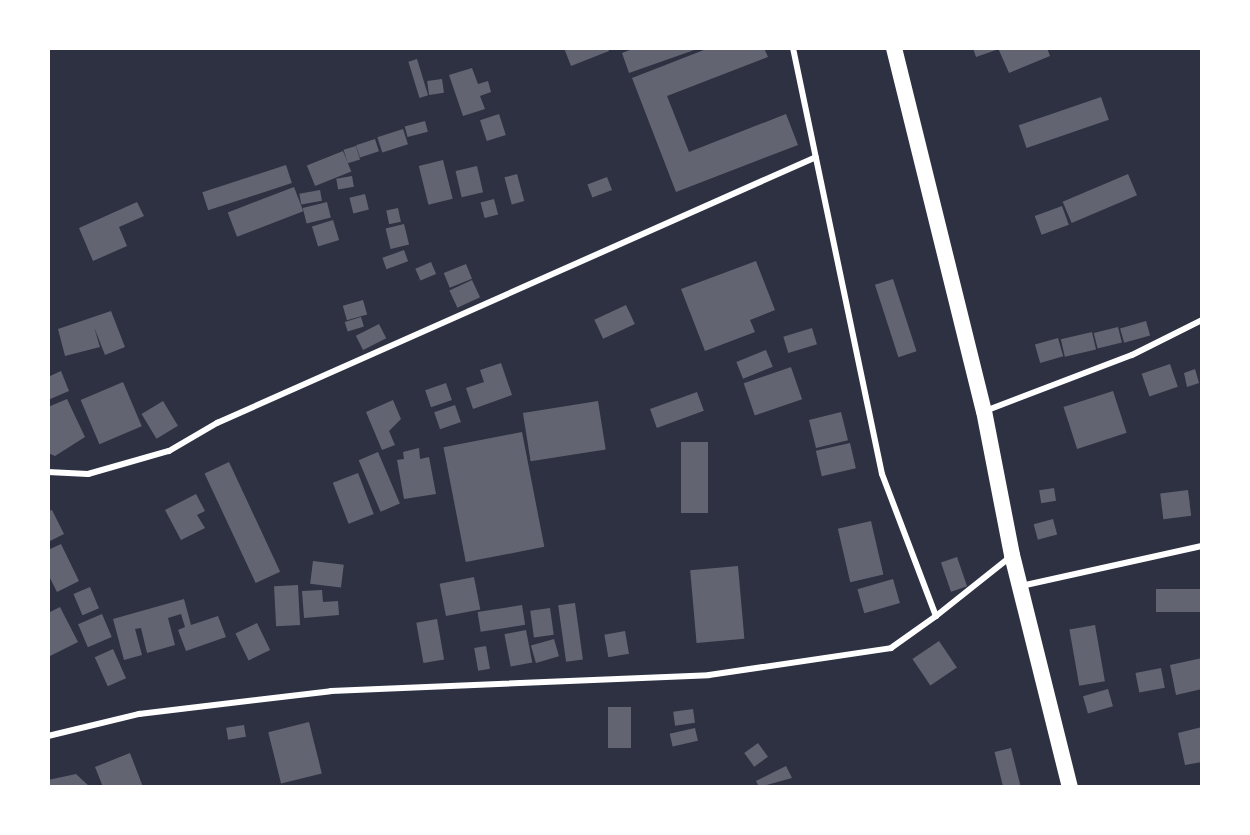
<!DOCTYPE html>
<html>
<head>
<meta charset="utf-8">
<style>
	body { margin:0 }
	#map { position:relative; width:1250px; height:835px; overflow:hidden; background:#2d3142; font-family:Raleway,sans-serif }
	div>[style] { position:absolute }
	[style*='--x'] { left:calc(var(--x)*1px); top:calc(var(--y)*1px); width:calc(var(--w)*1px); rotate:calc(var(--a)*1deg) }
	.building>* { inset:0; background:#626471; transform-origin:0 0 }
	.minor>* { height:6px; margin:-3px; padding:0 3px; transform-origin:3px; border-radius:3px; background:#fff }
	.trunk>* { height:16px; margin:-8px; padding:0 8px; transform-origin:8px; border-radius:8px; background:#fff }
	span { translate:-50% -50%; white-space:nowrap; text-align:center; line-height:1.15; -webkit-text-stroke:5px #fff; paint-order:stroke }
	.frame { position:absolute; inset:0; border:50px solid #fff; pointer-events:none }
</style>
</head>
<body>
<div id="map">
	<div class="building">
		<i style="clip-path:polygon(564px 48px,608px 48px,609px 51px,571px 66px)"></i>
		<i style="clip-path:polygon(635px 48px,700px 48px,629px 73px,622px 53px)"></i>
		<i style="clip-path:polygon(709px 48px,764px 48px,768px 57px,667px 96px,689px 152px,786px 114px,798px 145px,676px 192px,632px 78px)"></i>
		<i style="clip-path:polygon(973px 48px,996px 48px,996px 50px,976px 57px)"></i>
		<i style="clip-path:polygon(998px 48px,1047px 48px,1050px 56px,1009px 73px)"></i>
		<i style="left:417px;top:59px;width:38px;height:9px;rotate:73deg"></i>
		<i style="clip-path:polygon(472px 68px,478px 84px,488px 81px,491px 92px,480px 96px,485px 109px,463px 116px,449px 75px)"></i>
		<i style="left:442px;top:79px;width:14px;height:15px;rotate:82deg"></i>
		<i style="left:1101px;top:97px;width:24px;height:87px;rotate:71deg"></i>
		<i style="left:499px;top:114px;width:22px;height:20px;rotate:72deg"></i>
		<i style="left:425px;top:121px;width:11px;height:21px;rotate:75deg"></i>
		<i style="left:403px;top:129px;width:16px;height:27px;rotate:72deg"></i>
		<i style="left:375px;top:139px;width:13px;height:20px;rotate:72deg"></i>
		<i style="left:356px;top:146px;width:14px;height:13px;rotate:73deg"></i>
		<i style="left:343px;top:151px;width:22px;height:39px;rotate:68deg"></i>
		<i style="left:443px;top:160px;width:40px;height:25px;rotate:76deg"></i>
		<i style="left:286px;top:165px;width:19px;height:88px;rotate:72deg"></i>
		<i style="left:477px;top:166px;width:27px;height:22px;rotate:77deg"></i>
		<i style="left:517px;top:174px;width:28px;height:13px;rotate:75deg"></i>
		<i style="left:1128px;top:174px;width:23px;height:71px;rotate:67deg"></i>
		<i style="left:352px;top:176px;width:11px;height:16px;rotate:80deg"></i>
		<i style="left:607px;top:177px;width:14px;height:21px;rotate:69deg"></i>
		<i style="left:294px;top:187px;width:26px;height:71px;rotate:69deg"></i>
		<i style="left:320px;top:190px;width:11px;height:21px;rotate:80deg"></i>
		<i style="left:365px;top:194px;width:16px;height:16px;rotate:76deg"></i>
		<i style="left:494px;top:199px;width:16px;height:14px;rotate:75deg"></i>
		<i style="clip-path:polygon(137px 202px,144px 216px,119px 227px,127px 246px,93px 261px,79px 228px)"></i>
		<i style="left:327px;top:202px;width:16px;height:25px;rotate:76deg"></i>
		<i style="left:1062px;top:206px;width:20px;height:29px;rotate:70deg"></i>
		<i style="left:398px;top:208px;width:14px;height:12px;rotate:78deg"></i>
		<i style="left:333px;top:220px;width:21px;height:22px;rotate:73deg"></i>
		<i style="left:404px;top:224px;width:21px;height:19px;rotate:76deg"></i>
		<i style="left:404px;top:250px;width:12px;height:23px;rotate:70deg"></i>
		<i style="clip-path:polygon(756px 261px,775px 310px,750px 320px,755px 332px,705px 351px,681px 289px)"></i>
		<i style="left:431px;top:262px;width:13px;height:17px;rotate:67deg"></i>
		<i style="left:466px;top:264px;width:16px;height:24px;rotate:68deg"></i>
		<i style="left:893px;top:279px;width:76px;height:19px;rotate:72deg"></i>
		<i style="left:472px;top:280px;width:19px;height:25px;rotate:65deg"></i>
		<i style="left:363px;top:300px;width:15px;height:21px;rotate:74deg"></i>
		<i style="left:626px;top:305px;width:21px;height:35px;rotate:65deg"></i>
		<i style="clip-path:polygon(111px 311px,125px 347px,105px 355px,94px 327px,100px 347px,65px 356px,58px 329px)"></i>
		<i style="left:361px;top:317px;width:10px;height:17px;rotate:73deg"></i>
		<i style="left:1146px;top:321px;width:15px;height:27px;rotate:74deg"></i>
		<i style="left:379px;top:324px;width:16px;height:26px;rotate:63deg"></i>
		<i style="left:1118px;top:327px;width:16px;height:25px;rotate:76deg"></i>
		<i style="left:812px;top:328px;width:17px;height:30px;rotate:73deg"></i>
		<i style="left:1092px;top:332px;width:18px;height:32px;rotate:77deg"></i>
		<i style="left:1058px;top:338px;width:19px;height:24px;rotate:74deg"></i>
		<i style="left:766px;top:350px;width:18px;height:32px;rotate:68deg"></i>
		<i style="clip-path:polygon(501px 363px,512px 395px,473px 409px,466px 388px,484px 382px,480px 370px)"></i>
		<i style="left:1170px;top:364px;width:24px;height:30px;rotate:71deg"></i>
		<i style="left:791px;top:367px;width:34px;height:50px;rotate:71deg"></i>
		<i style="clip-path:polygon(1195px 369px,1199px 383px,1187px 387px,1184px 373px)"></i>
		<i style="clip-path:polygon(61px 371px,69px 391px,48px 400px,48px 377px)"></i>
		<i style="left:123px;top:382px;width:48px;height:46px;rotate:67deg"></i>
		<i style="left:446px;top:383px;width:18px;height:22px;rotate:71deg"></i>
		<i style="left:1113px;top:391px;width:44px;height:52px;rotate:72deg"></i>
		<i style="left:697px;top:392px;width:20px;height:50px;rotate:70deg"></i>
		<i style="clip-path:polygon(67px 399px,85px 437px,55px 456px,48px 453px,48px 407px)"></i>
		<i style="clip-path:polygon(393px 400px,401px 419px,389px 431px,395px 445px,382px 450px,366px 412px)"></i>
		<i style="left:163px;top:401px;width:29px;height:25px;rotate:59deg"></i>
		<i style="left:598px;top:401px;width:49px;height:76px;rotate:81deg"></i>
		<i style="left:455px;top:405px;width:18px;height:22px;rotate:71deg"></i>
		<i style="left:841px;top:412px;width:29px;height:33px;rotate:76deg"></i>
		<i style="left:522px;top:432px;width:117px;height:80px;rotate:79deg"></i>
		<i style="left:681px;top:442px;width:27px;height:71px"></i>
		<i style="left:850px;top:443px;width:26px;height:35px;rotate:77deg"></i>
		<i style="clip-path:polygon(419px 448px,420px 459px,429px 457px,436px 494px,404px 499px,397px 460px,404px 459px,403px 452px)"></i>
		<i style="left:378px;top:452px;width:56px;height:21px;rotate:67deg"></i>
		<i style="left:229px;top:462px;width:121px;height:27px;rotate:65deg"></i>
		<i style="left:358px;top:473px;width:44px;height:27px;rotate:69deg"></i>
		<i style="left:1054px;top:488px;width:13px;height:15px;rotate:81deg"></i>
		<i style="left:1188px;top:490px;width:26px;height:28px;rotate:83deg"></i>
		<i style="clip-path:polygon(196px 494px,205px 511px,197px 515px,205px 528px,181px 540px,165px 510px)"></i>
		<i style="clip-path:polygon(52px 510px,64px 534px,48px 542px,48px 511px)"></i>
		<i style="left:1053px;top:519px;width:16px;height:20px;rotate:75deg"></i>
		<i style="left:871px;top:521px;width:55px;height:34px;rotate:77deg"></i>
		<i style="clip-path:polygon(61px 544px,79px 581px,57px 592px,48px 574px,48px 550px)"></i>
		<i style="left:957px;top:557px;width:31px;height:17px;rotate:71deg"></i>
		<i style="left:313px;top:561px;width:31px;height:23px;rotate:7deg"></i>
		<i style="left:738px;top:566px;width:73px;height:48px;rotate:85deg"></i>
		<i style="left:474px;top:577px;width:33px;height:35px;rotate:79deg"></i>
		<i style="left:893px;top:579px;width:25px;height:37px;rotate:74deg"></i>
		<i style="left:298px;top:585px;width:40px;height:24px;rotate:87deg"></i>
		<i style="left:90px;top:587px;width:23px;height:18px;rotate:67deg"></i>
		<i style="left:1202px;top:589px;width:23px;height:46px;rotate:90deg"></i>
		<i style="clip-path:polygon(322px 590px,323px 602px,338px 601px,339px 615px,304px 618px,302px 591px)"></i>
		<i style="clip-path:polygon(184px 599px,191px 625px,218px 616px,226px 637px,186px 651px,178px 630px,185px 627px,181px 614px,168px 618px,175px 645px,147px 653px,141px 628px,135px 629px,142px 655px,124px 660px,113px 619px)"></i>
		<i style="left:575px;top:603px;width:57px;height:17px;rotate:82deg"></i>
		<i style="left:522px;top:605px;width:20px;height:45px;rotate:81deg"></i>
		<i style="clip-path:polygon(60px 607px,78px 642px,48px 657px,48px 613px)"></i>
		<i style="left:550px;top:608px;width:27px;height:20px;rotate:82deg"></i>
		<i style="left:102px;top:614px;width:25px;height:26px;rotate:67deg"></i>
		<i style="left:437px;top:619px;width:41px;height:21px;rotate:80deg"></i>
		<i style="left:257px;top:623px;width:30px;height:24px;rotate:64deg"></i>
		<i style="left:1095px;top:625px;width:57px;height:26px;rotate:80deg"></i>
		<i style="left:526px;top:630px;width:33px;height:22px;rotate:79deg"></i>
		<i style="left:625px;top:631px;width:23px;height:21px;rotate:80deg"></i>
		<i style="left:554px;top:639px;width:18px;height:24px;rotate:74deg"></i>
		<i style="left:939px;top:641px;width:32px;height:32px;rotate:56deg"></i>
		<i style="left:486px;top:646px;width:23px;height:12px;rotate:80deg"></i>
		<i style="left:113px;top:649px;width:32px;height:20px;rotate:66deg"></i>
		<i style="clip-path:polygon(1202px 658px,1202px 689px,1176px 695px,1170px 665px)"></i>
		<i style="left:1161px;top:668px;width:20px;height:26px;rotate:79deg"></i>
		<i style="left:1108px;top:689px;width:18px;height:26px;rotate:74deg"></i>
		<i style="left:608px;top:707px;width:23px;height:41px"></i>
		<i style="left:693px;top:709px;width:14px;height:20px;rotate:82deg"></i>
		<i style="left:309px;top:722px;width:53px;height:42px;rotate:76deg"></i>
		<i style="left:244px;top:725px;width:12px;height:18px;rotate:81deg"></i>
		<i style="clip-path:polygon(1202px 727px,1202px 762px,1185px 765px,1178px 733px)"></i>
		<i style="left:695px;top:728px;width:13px;height:26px;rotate:77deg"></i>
		<i style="left:758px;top:743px;width:17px;height:17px;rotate:54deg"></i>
		<i style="left:1011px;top:748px;width:40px;height:17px;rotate:76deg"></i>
		<i style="clip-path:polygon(130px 753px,143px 787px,103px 787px,95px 767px)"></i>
		<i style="clip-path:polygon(786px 766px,792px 778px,759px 787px,756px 781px)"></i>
		<i style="clip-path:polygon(76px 774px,90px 787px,48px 787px,48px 780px)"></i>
	</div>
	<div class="minor">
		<i style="--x:793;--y:48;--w:435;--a:78.2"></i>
		<i style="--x:882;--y:474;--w:152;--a:69.2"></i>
		<i style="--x:936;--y:616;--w:93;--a:-38.5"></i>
		<i style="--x:985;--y:411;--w:157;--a:-20.9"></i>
		<i style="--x:1132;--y:355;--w:78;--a:-26.6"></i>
		<i style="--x:48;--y:472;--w:40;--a:2.9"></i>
		<i style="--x:88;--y:474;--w:84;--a:-15.9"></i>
		<i style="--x:169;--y:451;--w:56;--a:-30.3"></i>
		<i style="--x:217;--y:423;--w:655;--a:-23.94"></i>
		<i style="--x:1021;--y:586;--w:185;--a:-12.5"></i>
		<i style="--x:48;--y:736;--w:94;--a:-13.6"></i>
		<i style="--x:139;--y:714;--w:193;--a:-6.8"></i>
		<i style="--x:331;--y:691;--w:378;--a:-2.4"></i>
		<i style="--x:709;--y:675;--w:184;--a:-8.4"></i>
		<i style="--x:891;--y:648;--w:55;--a:-35.4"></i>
	</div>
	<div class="trunk">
		<i style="--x:894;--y:48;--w:374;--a:76.1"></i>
		<i style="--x:984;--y:411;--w:147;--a:79"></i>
		<i style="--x:1012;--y:555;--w:239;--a:76"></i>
	</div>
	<div class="frame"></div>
</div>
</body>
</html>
